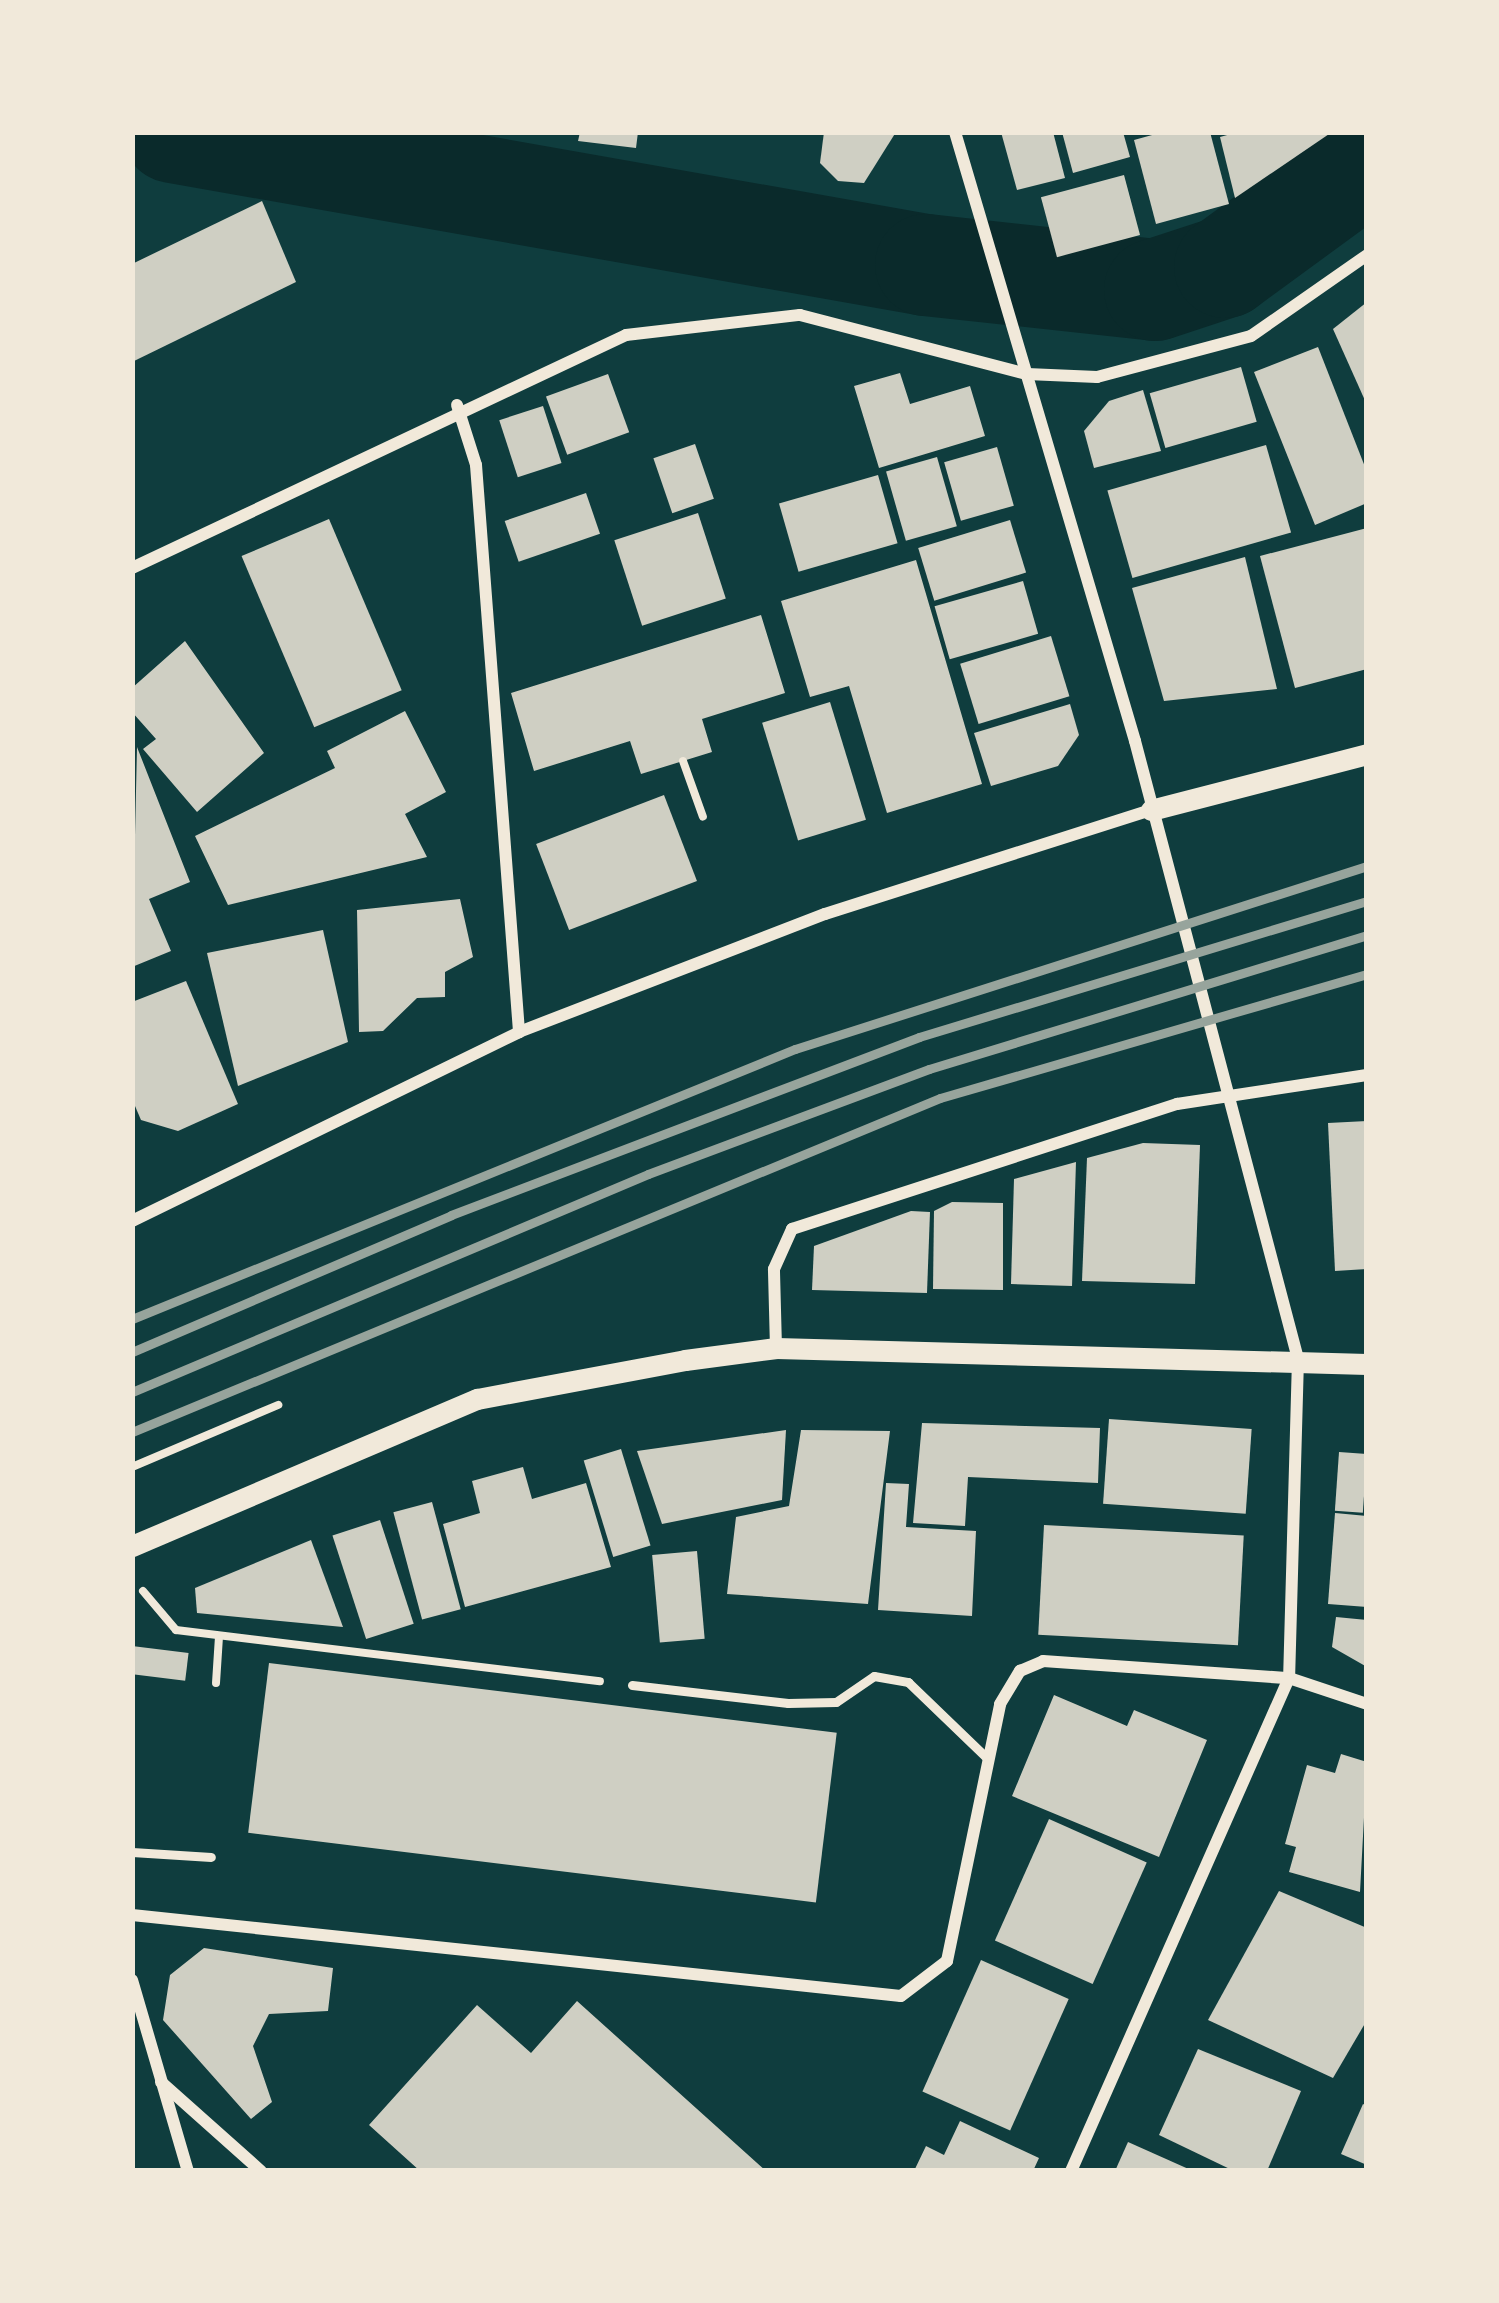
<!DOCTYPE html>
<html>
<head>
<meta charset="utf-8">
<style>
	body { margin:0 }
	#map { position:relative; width:1499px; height:2303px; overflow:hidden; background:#0f3d3e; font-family:"Work Sans",sans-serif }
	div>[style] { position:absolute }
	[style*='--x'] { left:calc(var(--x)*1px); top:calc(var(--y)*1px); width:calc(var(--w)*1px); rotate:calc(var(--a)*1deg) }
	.river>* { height:102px; margin:-51px; padding:0 51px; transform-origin:51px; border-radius:51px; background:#0a2a2b }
	.building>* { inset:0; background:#cfcfc3; transform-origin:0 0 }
	.path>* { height:8px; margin:-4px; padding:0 4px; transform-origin:4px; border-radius:4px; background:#f1e9da }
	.service>* { height:9px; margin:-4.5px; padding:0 4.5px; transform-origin:4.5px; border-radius:4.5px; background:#f1e9da }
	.minor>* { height:12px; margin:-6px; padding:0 6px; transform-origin:6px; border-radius:6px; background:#f1e9da }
	.tertiary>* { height:21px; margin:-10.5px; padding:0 10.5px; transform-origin:10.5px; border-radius:10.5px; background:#f1e9da }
	.rail>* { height:9px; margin:-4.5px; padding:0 4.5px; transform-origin:4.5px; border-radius:4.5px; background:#97a49c }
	span { translate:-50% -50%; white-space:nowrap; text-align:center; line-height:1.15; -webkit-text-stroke:10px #f1e9da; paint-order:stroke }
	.frame { position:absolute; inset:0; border:135px solid #f1e9da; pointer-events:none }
</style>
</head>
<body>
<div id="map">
	<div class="river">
		<i style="--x:173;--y:132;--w:765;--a:10.02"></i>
		<i style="--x:926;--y:265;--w:230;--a:6.2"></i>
		<i style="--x:1155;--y:290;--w:74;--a:-18.2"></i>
		<i style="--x:1225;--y:267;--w:176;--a:-36.2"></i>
	</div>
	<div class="building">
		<i style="clip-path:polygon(580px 132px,638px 132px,636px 148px,578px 141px)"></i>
		<i style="clip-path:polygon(824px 132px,896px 132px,864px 183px,838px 181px,820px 163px)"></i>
		<i style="clip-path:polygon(1001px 132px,1053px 132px,1065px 178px,1017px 190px)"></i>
		<i style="clip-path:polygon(1062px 132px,1123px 132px,1130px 157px,1073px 173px)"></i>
		<i style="clip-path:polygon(1163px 132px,1210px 132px,1229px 204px,1156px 224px,1134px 140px)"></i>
		<i style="clip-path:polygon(1238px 132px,1332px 132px,1235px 198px,1220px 137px)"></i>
		<i style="left:1124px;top:175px;width:62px;height:86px;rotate:75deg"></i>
		<i style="clip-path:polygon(262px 201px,296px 282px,132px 362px,132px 264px)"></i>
		<i style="clip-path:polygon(1367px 302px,1367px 405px,1333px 329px)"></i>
		<i style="clip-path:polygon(1318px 347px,1367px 472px,1367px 503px,1315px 525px,1254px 372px)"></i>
		<i style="left:1241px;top:367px;width:57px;height:95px;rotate:74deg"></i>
		<i style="clip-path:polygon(900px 373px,910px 404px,970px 386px,985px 436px,879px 468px,854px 386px)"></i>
		<i style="left:608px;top:374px;width:62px;height:66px;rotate:70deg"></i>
		<i style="clip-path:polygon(1143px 390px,1161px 451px,1094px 468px,1084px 431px,1109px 401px)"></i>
		<i style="left:543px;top:406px;width:60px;height:46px;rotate:72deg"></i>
		<i style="left:695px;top:444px;width:58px;height:44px;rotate:71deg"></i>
		<i style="left:1266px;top:445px;width:91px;height:165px;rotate:74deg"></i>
		<i style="left:997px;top:447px;width:61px;height:55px;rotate:74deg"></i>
		<i style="left:937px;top:457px;width:72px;height:53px;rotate:74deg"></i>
		<i style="left:878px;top:475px;width:71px;height:103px;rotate:74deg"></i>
		<i style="left:586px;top:493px;width:43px;height:86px;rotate:71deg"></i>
		<i style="left:698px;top:513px;width:90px;height:88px;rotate:72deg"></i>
		<i style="left:329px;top:519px;width:186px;height:95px;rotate:67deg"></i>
		<i style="left:1010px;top:520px;width:55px;height:96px;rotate:73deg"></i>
		<i style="clip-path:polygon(1367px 528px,1367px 669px,1295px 688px,1260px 556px)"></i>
		<i style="clip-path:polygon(1245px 557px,1277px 689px,1164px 701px,1132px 588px)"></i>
		<i style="clip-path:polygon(916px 560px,982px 784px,887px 813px,849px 686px,810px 697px,781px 601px)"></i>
		<i style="left:1023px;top:581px;width:55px;height:92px;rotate:74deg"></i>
		<i style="clip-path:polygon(761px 615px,785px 693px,702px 719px,712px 752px,641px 774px,630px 741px,534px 771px,511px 693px)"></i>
		<i style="left:1051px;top:636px;width:63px;height:95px;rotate:73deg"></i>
		<i style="clip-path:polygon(185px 641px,264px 753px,197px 812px,143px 749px,156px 739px,132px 712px,132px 688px)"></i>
		<i style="left:830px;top:702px;width:123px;height:71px;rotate:73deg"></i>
		<i style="clip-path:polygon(1070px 704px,1079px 735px,1058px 766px,991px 786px,974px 733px)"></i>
		<i style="clip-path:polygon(405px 711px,446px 792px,405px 814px,427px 857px,228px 905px,195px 836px,335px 768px,327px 751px)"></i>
		<i style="clip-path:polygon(137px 747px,190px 882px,149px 899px,171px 951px,132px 967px)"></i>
		<i style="left:664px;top:795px;width:92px;height:137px;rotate:69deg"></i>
		<i style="clip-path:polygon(460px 899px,473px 957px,445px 972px,445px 997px,417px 998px,383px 1031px,359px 1032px,357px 910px)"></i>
		<i style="clip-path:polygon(323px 930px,348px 1042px,238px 1086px,207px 953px)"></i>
		<i style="clip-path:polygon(186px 981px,238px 1104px,178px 1131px,141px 1120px,132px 1099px,132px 1002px)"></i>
		<i style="clip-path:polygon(1367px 1121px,1367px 1269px,1335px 1271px,1328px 1123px)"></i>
		<i style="clip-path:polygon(1143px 1143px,1200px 1145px,1195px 1284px,1082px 1281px,1087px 1158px)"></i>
		<i style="clip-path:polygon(1076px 1162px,1072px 1286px,1011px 1284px,1014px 1179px)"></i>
		<i style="clip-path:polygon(952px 1202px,1003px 1203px,1003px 1290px,933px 1289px,934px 1211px)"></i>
		<i style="clip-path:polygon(911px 1211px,930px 1212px,927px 1293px,812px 1290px,814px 1246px)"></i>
		<i style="left:1109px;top:1419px;width:143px;height:85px;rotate:4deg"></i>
		<i style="clip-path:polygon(922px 1423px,1100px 1428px,1098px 1483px,968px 1477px,965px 1526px,913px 1523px)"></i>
		<i style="clip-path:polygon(786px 1430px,782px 1500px,662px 1524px,637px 1451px)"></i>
		<i style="clip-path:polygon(801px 1430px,890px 1431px,868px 1604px,727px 1594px,736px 1517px,789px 1506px)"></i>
		<i style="left:621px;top:1449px;width:101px;height:39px;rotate:73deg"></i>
		<i style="left:1339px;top:1452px;width:28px;height:59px;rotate:4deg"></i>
		<i style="clip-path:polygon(523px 1467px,532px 1499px,586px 1483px,611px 1567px,465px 1607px,443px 1524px,480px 1513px,472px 1481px)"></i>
		<i style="clip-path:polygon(886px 1483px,909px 1484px,906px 1527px,976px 1531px,972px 1616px,878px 1610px)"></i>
		<i style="left:432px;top:1502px;width:111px;height:40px;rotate:75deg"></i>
		<i style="clip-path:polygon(1335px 1513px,1367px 1516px,1367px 1607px,1328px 1604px)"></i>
		<i style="left:380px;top:1520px;width:109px;height:50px;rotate:72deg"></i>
		<i style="left:1044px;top:1525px;width:200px;height:110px;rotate:3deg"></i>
		<i style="clip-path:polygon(311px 1540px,343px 1627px,197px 1613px,195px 1588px)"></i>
		<i style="left:697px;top:1551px;width:88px;height:45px;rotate:85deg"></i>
		<i style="clip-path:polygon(1336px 1617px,1367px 1620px,1367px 1667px,1332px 1647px)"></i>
		<i style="left:132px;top:1646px;width:57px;height:28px;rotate:7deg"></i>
		<i style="left:269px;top:1663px;width:572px;height:171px;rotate:7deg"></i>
		<i style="clip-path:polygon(1054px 1695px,1127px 1726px,1134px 1710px,1207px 1740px,1159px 1857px,1012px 1796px)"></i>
		<i style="clip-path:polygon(1341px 1754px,1367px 1762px,1360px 1892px,1289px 1872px,1296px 1847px,1285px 1844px,1307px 1765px,1335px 1773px)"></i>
		<i style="left:1049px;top:1819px;width:107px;height:133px;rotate:24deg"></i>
		<i style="clip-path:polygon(1279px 1891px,1367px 1928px,1367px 2020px,1333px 2078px,1208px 2020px)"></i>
		<i style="clip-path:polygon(204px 1948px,333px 1968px,328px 2011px,269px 2014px,253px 2046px,272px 2102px,251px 2119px,163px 2020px,170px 1975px)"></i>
		<i style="left:981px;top:1960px;width:96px;height:144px;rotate:24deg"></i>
		<i style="clip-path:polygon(577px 2001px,766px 2171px,420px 2171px,369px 2125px,477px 2005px,531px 2053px)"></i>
		<i style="clip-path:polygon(1198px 2049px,1301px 2091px,1267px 2171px,1234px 2171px,1159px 2135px)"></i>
		<i style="clip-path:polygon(1363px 2104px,1367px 2106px,1367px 2165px,1341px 2154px)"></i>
		<i style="clip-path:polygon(960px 2121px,1039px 2158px,1033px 2171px,914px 2171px,926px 2146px,944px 2155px)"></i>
		<i style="clip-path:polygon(1128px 2142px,1193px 2171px,1115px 2171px)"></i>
	</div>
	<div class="path">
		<i style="--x:683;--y:761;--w:59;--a:70.3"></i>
		<i style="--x:132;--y:1467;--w:159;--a:-23"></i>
		<i style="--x:143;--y:1591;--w:51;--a:49.8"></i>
		<i style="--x:176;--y:1630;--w:427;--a:6.9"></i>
		<i style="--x:216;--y:1683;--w:47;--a:-86.3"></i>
	</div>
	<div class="service">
		<i style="--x:632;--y:1685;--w:157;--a:6.6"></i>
		<i style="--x:788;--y:1703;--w:48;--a:-1.2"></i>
		<i style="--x:836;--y:1702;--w:46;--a:-34.4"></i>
		<i style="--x:874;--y:1676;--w:35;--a:10"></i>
		<i style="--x:908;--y:1682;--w:111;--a:43.9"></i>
		<i style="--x:132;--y:1852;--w:79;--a:3.6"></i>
	</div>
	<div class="minor">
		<i style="--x:955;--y:132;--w:635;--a:73.53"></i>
		<i style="--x:1135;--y:741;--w:639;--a:75.22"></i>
		<i style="--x:1298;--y:1359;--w:319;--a:91.6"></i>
		<i style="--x:1289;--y:1678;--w:539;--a:113.85"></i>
		<i style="--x:457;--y:405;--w:63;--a:72.4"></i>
		<i style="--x:476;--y:465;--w:569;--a:85.66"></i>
		<i style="--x:132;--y:568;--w:546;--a:-25.25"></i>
		<i style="--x:626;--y:335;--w:175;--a:-6.6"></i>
		<i style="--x:800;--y:315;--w:235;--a:14.6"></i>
		<i style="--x:1027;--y:374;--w:70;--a:2.5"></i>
		<i style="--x:1097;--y:377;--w:159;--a:-14.9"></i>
		<i style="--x:1251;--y:336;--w:141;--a:-34.9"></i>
		<i style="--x:132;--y:1221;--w:431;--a:-26"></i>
		<i style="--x:519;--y:1032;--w:328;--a:-21.1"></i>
		<i style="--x:825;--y:914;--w:342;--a:-17.7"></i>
		<i style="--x:776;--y:1348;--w:79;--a:-91.5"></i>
		<i style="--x:774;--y:1269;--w:44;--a:-65.8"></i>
		<i style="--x:792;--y:1229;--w:405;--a:-18"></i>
		<i style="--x:1177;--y:1104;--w:192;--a:-8.7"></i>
		<i style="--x:132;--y:1915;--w:773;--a:6.01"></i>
		<i style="--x:901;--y:1996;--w:58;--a:-37.3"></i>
		<i style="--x:947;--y:1961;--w:262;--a:-78.3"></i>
		<i style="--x:1000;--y:1704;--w:39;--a:-59"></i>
		<i style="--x:1020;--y:1671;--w:25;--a:-23"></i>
		<i style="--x:1043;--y:1661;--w:247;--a:4"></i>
		<i style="--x:1289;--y:1678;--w:82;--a:18.4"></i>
		<i style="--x:132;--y:1980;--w:199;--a:73.7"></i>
		<i style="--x:161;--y:2082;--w:134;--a:41.7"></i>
	</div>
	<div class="tertiary">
		<i style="--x:1151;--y:810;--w:223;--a:-14.5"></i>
		<i style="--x:132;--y:1546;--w:375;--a:-23.1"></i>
		<i style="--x:477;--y:1399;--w:212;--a:-10.6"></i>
		<i style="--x:685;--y:1360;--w:92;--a:-7.5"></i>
		<i style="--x:776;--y:1348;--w:591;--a:1.55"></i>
	</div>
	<div class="rail">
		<i style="--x:132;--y:1319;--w:716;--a:-22.16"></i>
		<i style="--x:795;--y:1049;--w:601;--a:-17.74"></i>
		<i style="--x:132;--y:1352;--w:347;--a:-23.2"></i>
		<i style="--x:451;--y:1215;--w:501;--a:-20.82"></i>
		<i style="--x:919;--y:1037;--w:468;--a:-16.9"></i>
		<i style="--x:132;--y:1392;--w:560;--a:-22.9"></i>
		<i style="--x:648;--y:1174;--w:300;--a:-20.5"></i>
		<i style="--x:929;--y:1069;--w:458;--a:-17"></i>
		<i style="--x:132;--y:1432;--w:874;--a:-22.46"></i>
		<i style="--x:940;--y:1098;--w:445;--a:-16.2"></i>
	</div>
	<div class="frame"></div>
</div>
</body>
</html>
